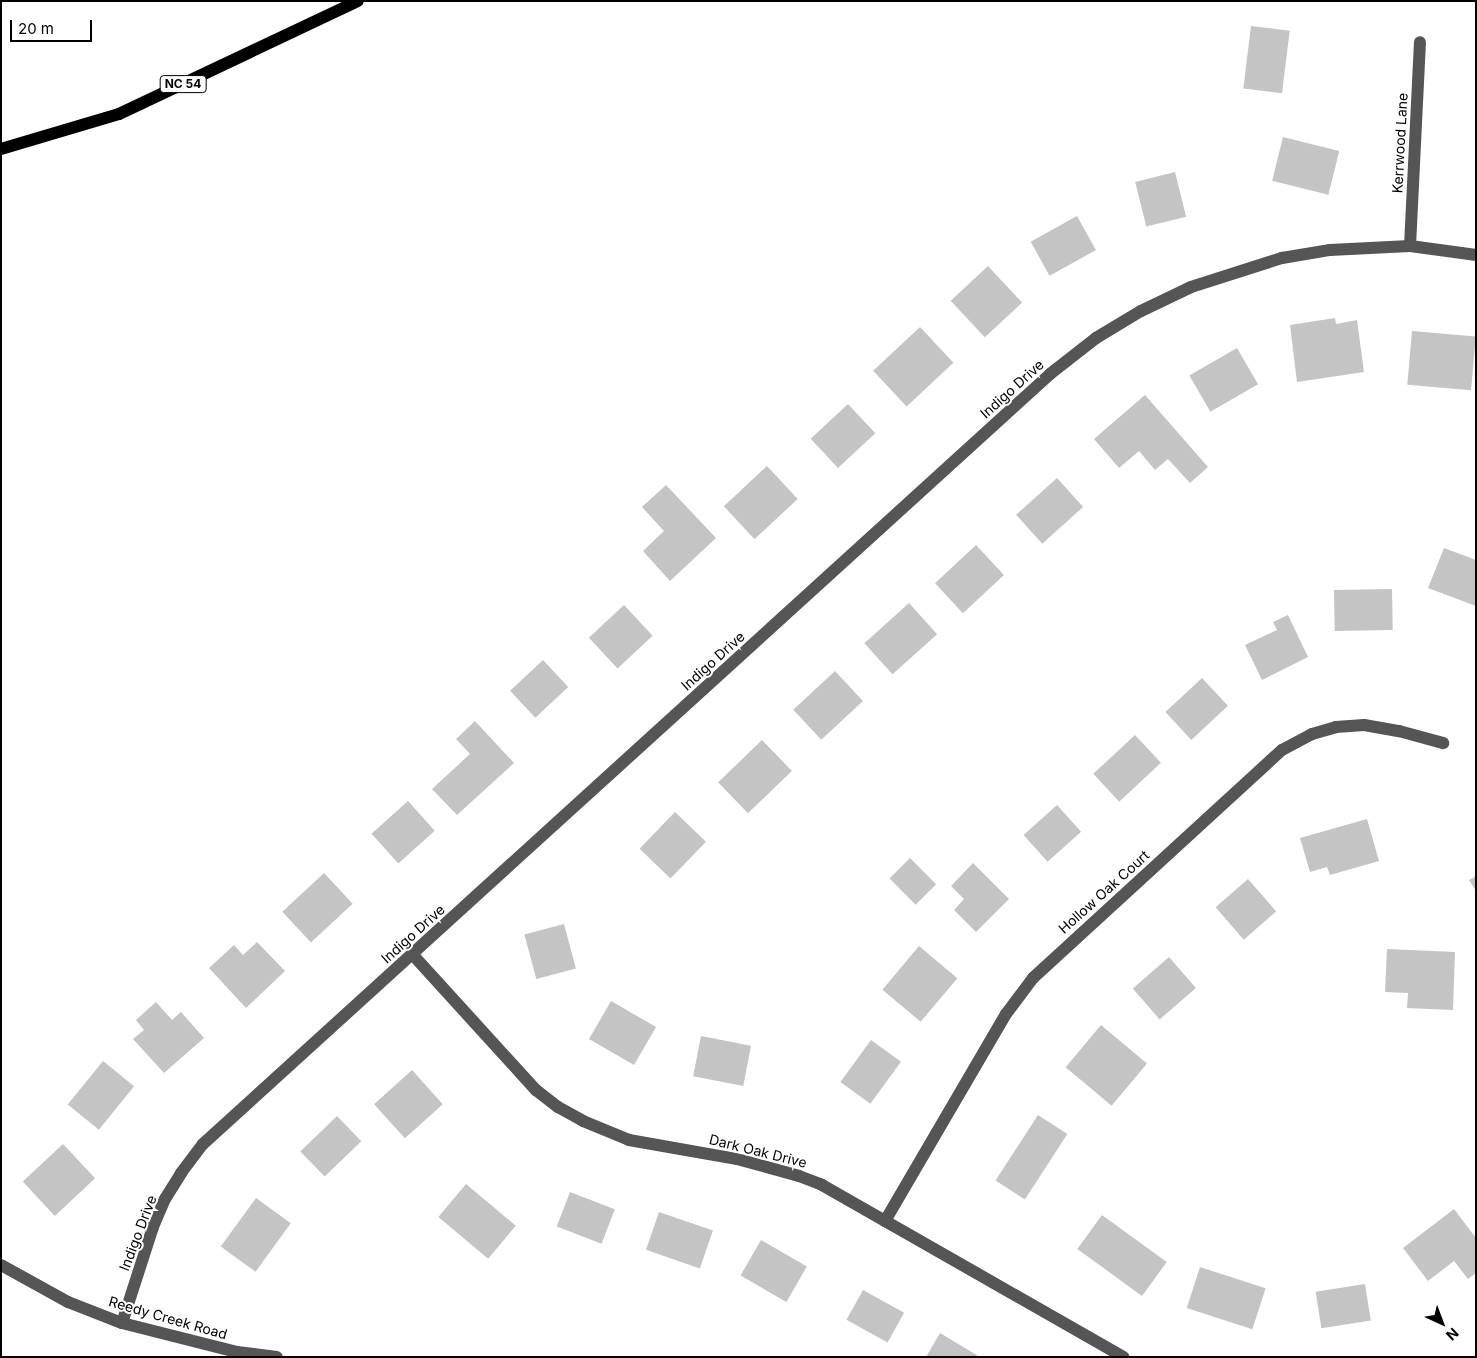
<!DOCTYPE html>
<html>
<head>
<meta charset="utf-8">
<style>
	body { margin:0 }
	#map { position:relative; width:1477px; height:1358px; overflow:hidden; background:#fff; font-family:Inter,sans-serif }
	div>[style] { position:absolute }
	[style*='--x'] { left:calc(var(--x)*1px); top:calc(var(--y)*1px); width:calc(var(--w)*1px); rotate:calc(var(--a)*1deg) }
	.building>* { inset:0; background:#c4c4c4; transform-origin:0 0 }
	.minor>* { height:12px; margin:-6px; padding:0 6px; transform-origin:6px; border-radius:6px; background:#555 }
	.major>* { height:12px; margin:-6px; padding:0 6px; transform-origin:6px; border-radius:6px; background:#000 }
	span { translate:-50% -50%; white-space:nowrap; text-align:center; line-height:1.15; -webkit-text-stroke:4px #fff; paint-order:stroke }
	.shield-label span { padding:1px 4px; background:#fff; border:1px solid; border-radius:4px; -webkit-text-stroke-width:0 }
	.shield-label { font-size:12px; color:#000; font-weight:700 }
	.street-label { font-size:14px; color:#000 }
	.frame { position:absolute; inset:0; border:2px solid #000; pointer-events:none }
	.north { position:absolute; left:1417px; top:1298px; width:50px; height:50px; -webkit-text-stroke:4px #fff; paint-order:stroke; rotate:137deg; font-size:14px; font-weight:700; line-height:20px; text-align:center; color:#000 }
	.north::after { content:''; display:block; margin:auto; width:18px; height:22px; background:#000; clip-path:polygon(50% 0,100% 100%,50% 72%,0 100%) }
	.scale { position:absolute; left:10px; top:20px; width:82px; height:22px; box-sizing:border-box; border:2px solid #000; border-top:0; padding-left:6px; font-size:15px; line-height:18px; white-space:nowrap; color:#000; -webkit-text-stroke:4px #fff; paint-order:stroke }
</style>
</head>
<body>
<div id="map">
	<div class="building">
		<i style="left:1251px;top:26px;width:39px;height:63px;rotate:7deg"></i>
		<i style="left:1283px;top:137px;width:58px;height:45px;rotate:14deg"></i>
		<i style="left:1175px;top:172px;width:46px;height:41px;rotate:76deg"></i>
		<i style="left:1077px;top:216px;width:39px;height:53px;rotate:61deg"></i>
		<i style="left:988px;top:266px;width:50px;height:51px;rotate:47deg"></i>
		<i style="clip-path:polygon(1335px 318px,1336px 324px,1357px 320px,1364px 372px,1297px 382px,1290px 325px)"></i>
		<i style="left:920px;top:327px;width:49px;height:64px;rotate:47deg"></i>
		<i style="left:1412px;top:331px;width:64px;height:54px;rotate:5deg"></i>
		<i style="left:1237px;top:348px;width:42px;height:55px;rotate:60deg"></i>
		<i style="clip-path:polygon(1145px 395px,1208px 467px,1190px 483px,1168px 459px,1155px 470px,1139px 451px,1119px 468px,1094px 439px)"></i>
		<i style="left:848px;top:404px;width:40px;height:51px;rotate:47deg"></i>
		<i style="left:767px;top:466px;width:45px;height:59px;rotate:47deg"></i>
		<i style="left:1057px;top:478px;width:39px;height:55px;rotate:48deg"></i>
		<i style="clip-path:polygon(666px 485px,716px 538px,670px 581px,643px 551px,664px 531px,642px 507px)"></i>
		<i style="left:976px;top:545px;width:41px;height:56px;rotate:47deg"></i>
		<i style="clip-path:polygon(1444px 548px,1476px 560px,1476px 606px,1428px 588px)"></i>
		<i style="left:1392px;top:589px;width:41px;height:58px;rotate:89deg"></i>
		<i style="left:909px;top:603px;width:42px;height:60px;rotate:48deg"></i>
		<i style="left:624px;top:605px;width:42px;height:48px;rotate:47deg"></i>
		<i style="clip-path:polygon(1288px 615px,1308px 657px,1262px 680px,1245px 645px,1277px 630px,1273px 622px)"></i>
		<i style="left:543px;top:660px;width:37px;height:45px;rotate:47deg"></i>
		<i style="left:835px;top:671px;width:41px;height:57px;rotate:47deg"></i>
		<i style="left:1202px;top:678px;width:38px;height:50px;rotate:47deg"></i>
		<i style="clip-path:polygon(475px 721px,514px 763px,457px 815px,432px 789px,470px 754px,456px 739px)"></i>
		<i style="left:1135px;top:735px;width:38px;height:57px;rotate:47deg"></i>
		<i style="left:762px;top:740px;width:43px;height:61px;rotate:46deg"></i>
		<i style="left:408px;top:801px;width:40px;height:49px;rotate:48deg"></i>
		<i style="left:1057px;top:805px;width:36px;height:45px;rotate:48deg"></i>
		<i style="left:675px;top:812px;width:43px;height:51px;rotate:44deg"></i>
		<i style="clip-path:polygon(1367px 819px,1379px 861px,1330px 875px,1327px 867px,1310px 872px,1300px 838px)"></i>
		<i style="left:910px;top:858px;width:37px;height:29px;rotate:45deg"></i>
		<i style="clip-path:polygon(973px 863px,1009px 899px,976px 932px,954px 910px,964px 899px,951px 886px)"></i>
		<i style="left:324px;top:873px;width:42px;height:57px;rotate:47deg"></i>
		<i style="clip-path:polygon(1476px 876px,1476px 891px,1469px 880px)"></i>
		<i style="left:1248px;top:879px;width:43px;height:43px;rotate:49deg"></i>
		<i style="left:564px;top:924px;width:46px;height:41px;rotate:75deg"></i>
		<i style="clip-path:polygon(257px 942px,285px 971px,246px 1008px,209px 968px,234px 945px,243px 955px)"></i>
		<i style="left:919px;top:946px;width:50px;height:57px;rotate:40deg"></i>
		<i style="clip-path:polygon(1387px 949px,1455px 952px,1453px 1010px,1407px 1008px,1408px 993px,1385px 992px)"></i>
		<i style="left:1169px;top:957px;width:41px;height:48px;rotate:49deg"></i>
		<i style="left:611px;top:1001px;width:52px;height:44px;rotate:30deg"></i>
		<i style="clip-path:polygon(156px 1002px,172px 1020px,181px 1012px,204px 1038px,164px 1073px,133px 1039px,144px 1030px,136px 1020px)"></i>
		<i style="left:1101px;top:1025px;width:60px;height:55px;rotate:40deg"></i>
		<i style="left:701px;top:1036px;width:51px;height:41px;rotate:11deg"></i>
		<i style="left:871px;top:1040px;width:37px;height:52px;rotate:36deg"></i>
		<i style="left:103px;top:1061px;width:40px;height:56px;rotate:39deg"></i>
		<i style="left:412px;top:1070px;width:46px;height:51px;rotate:48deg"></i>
		<i style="left:1038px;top:1115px;width:35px;height:78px;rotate:33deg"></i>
		<i style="left:337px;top:1116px;width:35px;height:51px;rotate:46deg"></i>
		<i style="left:63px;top:1144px;width:47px;height:55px;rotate:47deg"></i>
		<i style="left:466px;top:1184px;width:65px;height:43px;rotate:40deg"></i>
		<i style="left:570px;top:1192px;width:48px;height:37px;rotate:21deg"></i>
		<i style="left:256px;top:1198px;width:43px;height:60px;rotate:36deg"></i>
		<i style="clip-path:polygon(1454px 1209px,1476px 1238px,1476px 1273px,1468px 1279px,1454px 1261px,1428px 1281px,1403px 1248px)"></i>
		<i style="left:659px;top:1212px;width:57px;height:40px;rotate:19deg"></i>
		<i style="left:1102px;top:1215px;width:80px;height:42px;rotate:36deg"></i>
		<i style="left:761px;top:1240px;width:53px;height:41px;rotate:30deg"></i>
		<i style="left:1200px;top:1267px;width:69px;height:43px;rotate:18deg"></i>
		<i style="left:1365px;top:1284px;width:37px;height:50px;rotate:81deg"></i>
		<i style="left:863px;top:1290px;width:47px;height:34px;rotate:29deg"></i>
		<i style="clip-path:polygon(940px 1333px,980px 1357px,926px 1357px)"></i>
	</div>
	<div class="minor">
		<i style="--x:1410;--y:246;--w:204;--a:-87.2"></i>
		<i style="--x:413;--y:955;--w:183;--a:47.7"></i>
		<i style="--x:536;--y:1090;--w:28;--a:38"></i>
		<i style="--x:558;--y:1107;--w:29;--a:29"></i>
		<i style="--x:583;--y:1121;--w:50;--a:22.4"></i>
		<i style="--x:629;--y:1140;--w:110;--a:10"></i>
		<i style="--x:737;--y:1159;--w:64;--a:15.3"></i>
		<i style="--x:799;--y:1176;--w:25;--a:21"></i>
		<i style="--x:822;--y:1185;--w:347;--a:29.7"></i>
		<i style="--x:885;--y:1221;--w:240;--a:-59.7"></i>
		<i style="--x:1006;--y:1014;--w:45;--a:-53.1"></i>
		<i style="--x:1033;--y:978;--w:338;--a:-42.5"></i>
		<i style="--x:1282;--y:750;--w:34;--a:-28"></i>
		<i style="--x:1312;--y:734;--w:25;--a:-16"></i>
		<i style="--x:1336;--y:727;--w:28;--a:-4"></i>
		<i style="--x:1364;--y:725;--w:36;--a:10"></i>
		<i style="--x:1399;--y:731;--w:46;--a:15.3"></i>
		<i style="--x:1;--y:1265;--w:77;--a:28.9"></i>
		<i style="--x:68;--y:1302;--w:58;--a:21.3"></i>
		<i style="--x:122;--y:1323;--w:119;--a:14.2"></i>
		<i style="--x:237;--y:1352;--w:40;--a:7.1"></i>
		<i style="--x:122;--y:1323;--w:101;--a:-72.1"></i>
		<i style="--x:153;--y:1227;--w:30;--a:-67"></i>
		<i style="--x:165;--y:1199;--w:31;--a:-58"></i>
		<i style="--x:181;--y:1173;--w:36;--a:-53"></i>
		<i style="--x:203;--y:1144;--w:1145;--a:-42.27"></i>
		<i style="--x:1050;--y:374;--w:58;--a:-38"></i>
		<i style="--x:1096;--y:338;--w:52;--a:-31"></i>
		<i style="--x:1141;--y:311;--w:55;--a:-25.6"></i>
		<i style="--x:1191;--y:287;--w:96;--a:-17.7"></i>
		<i style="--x:1282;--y:258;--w:49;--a:-9.5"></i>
		<i style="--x:1330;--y:250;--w:80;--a:-2.9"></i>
		<i style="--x:1410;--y:246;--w:67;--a:7.8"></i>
	</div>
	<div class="major">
		<i style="--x:1;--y:149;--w:123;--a:-16.5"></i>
		<i style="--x:119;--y:114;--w:264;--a:-25.3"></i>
	</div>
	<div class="shield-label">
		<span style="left:183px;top:84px">NC 54</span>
	</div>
	<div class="street-label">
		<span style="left:1400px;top:143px;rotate:-87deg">Kerrwood Lane</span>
		<span style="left:1012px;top:389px;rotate:-42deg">Indigo Drive</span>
		<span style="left:713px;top:661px;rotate:-42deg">Indigo Drive</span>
		<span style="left:1104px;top:892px;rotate:-42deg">Hollow Oak Court</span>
		<span style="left:413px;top:934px;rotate:-42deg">Indigo Drive</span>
		<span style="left:758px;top:1151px;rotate:14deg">Dark Oak Drive</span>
		<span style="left:138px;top:1233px;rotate:-69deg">Indigo Drive</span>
		<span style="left:168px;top:1318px;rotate:16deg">Reedy Creek Road</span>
	</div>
	<div class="frame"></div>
	<div class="north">N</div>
	<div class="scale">20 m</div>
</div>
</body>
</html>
